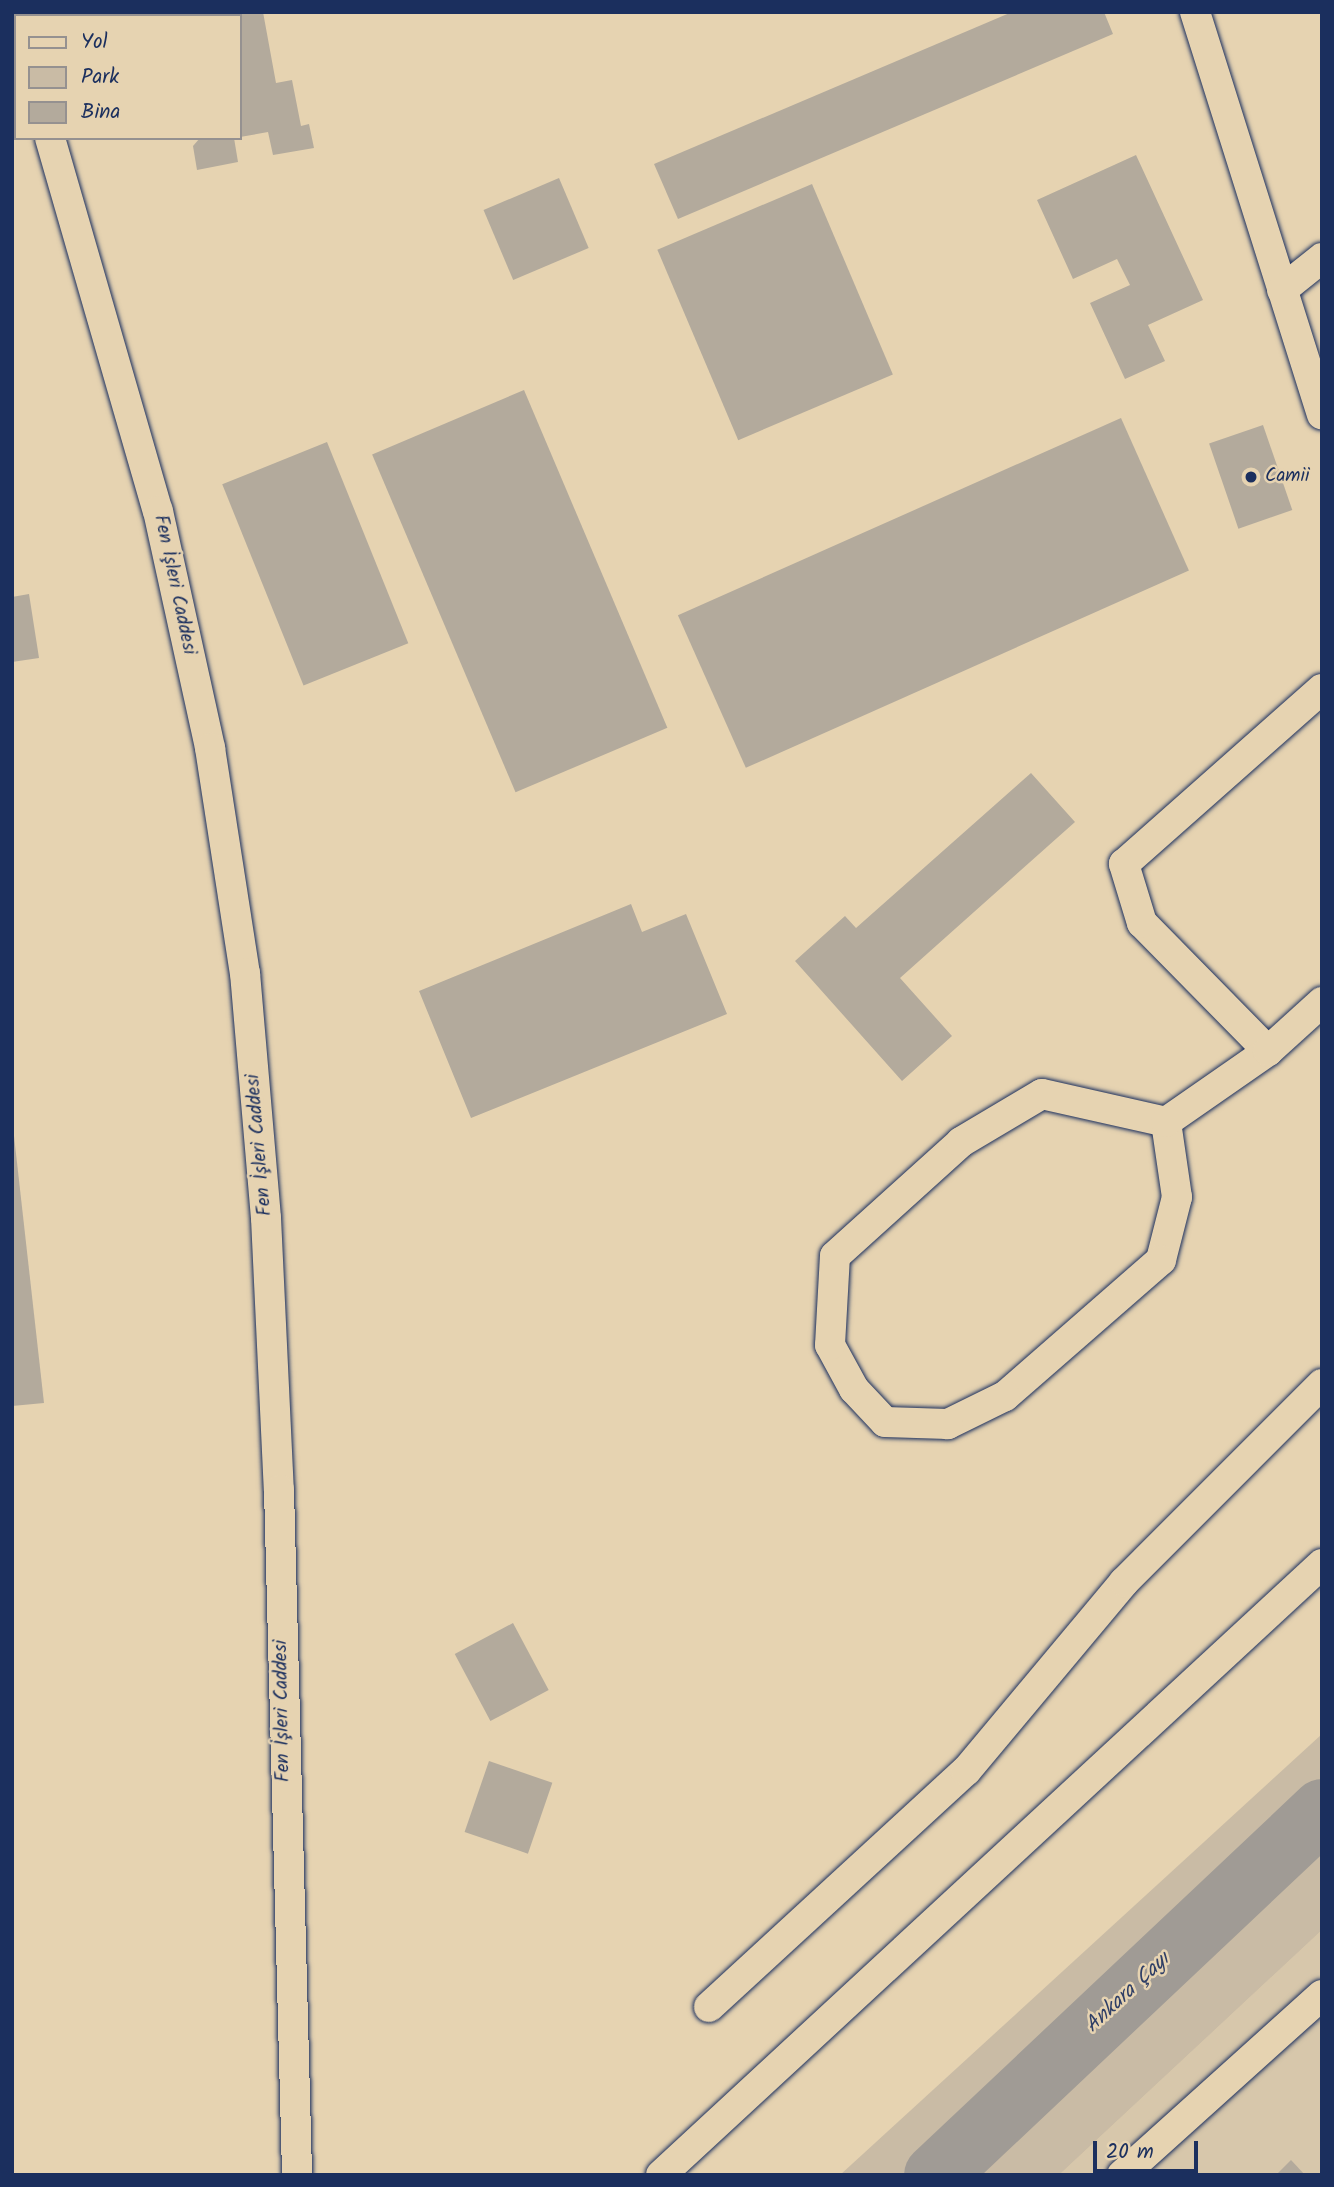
<!DOCTYPE html>
<html>
<head>
<meta charset="utf-8">
<style>
	body { margin:0 }
	#map { position:relative; width:1334px; height:2187px; overflow:hidden; background:#e6d3b1; font-family:Kalam,sans-serif }
	div>[style] { position:absolute }
	[style*='--x'] { left:calc(var(--x)*1px); top:calc(var(--y)*1px); width:calc(var(--w)*1px); rotate:calc(var(--a)*1deg) }
	.built>* { inset:0; background:#d7c7ab }
	.green>* { inset:0; background:#c9bba5 }
	.river>* { height:63px; margin:-31.5px; padding:0 31.5px; transform-origin:31.5px; border-radius:31.5px; background:#a09b95 }
	.building>* { inset:0; background:#b3aa9c; transform-origin:0 0 }
	.roads { filter:drop-shadow(0 0 2px #1b2f5e) drop-shadow(0 0 2px #1b2f5e) }
	.minor>* { height:30px; margin:-15px; padding:0 15px; transform-origin:15px; border-radius:15px; background:#e6d3b1 }
	.dots>* { width:19px; height:19px; translate:-50% -50%; box-sizing:border-box; border:4px solid #e6d3b1; border-radius:50% }
	span { translate:-50% -50%; white-space:nowrap; text-align:center; line-height:1.15; -webkit-text-stroke:5px #e6d3b1; paint-order:stroke }
	.poi-label { font-size:19px; color:#1b2f5e }
	.left { translate:0 -50%; text-align:left }
	.street-label { font-size:19px; color:#1b2f5e }
	.water-label { font-size:21px; color:#2f3f66; font-style:italic }
	.frame { position:absolute; inset:0; border:14px solid #1b2f5e; pointer-events:none }
	.legend { position:absolute; left:14px; top:14px; width:228px; height:126px; box-sizing:border-box; background:#e6d3b1; border:2px solid #959190; margin:0; padding:9px 12px; list-style:none; font-size:21px; color:#1b2f5e }
	.legend li { display:flex; align-items:center; gap:14px; height:35px }
	.legend b { width:35px; border:2px solid #959190 }
	.scale { position:absolute; left:1093px; top:2141px; width:105px; height:32px; box-sizing:border-box; border:4px solid #1b2f5e; border-top:0; padding-left:9px; font-size:21px; line-height:24px; white-space:nowrap; color:#1b2f5e; -webkit-text-stroke:5px #e6d3b1; paint-order:stroke }
</style>
</head>
<body>
<div id="map">
	<div class="built">
		<i style="clip-path:polygon(1322px 1930px,1322px 2175px,1059px 2175px)"></i>
	</div>
	<div class="green">
		<i style="clip-path:polygon(1322px 1734px,1322px 1930px,1059px 2175px,840px 2175px)"></i>
	</div>
	<div class="river">
		<i style="--x:935;--y:2175;--w:532;--a:-43.32"></i>
	</div>
	<div class="building">
		<i style="clip-path:polygon(263px 12px,276px 83px,292px 80px,301px 126px,309px 124px,314px 148px,273px 155px,268px 132px,240px 137px,240px 16px,226px 14px)"></i>
		<i style="clip-path:polygon(1012px 12px,1104px 12px,1113px 34px,678px 219px,654px 164px)"></i>
		<i style="clip-path:polygon(200px 138px,234px 138px,238px 162px,197px 170px,193px 146px)"></i>
		<i style="clip-path:polygon(1136px 155px,1203px 300px,1148px 325px,1165px 361px,1125px 379px,1090px 303px,1130px 285px,1117px 259px,1073px 279px,1037px 200px)"></i>
		<i style="left:559px;top:178px;width:76px;height:82px;rotate:67deg"></i>
		<i style="left:812px;top:184px;width:207px;height:168px;rotate:67deg"></i>
		<i style="left:524px;top:390px;width:367px;height:165px;rotate:67deg"></i>
		<i style="left:1121px;top:418px;width:167px;height:485px;rotate:66deg"></i>
		<i style="left:1263px;top:425px;width:90px;height:57px;rotate:71deg"></i>
		<i style="left:327px;top:442px;width:217px;height:113px;rotate:68deg"></i>
		<i style="clip-path:polygon(29px 594px,39px 658px,12px 662px,12px 597px)"></i>
		<i style="clip-path:polygon(1031px 773px,1075px 822px,900px 978px,952px 1036px,902px 1081px,795px 961px,845px 916px,856px 928px)"></i>
		<i style="clip-path:polygon(631px 904px,642px 932px,686px 914px,727px 1014px,471px 1118px,419px 991px)"></i>
		<i style="clip-path:polygon(12px 1118px,44px 1403px,12px 1406px)"></i>
		<i style="left:513px;top:1623px;width:76px;height:66px;rotate:62deg"></i>
		<i style="left:489px;top:1761px;width:67px;height:75px;rotate:19deg"></i>
		<i style="clip-path:polygon(1291px 2160px,1305px 2175px,1276px 2175px)"></i>
	</div>
	<div class="roads">
		<div class="minor">
			<i style="--x:13;--y:12;--w:9;--a:72"></i>
			<i style="--x:1195;--y:12;--w:422;--a:72.5"></i>
			<i style="--x:50;--y:138;--w:388;--a:73.9"></i>
			<i style="--x:158;--y:511;--w:243;--a:77.6"></i>
			<i style="--x:210;--y:748;--w:228;--a:81.2"></i>
			<i style="--x:245;--y:973;--w:246;--a:85.1"></i>
			<i style="--x:266;--y:1218;--w:272;--a:87.3"></i>
			<i style="--x:279;--y:1490;--w:685;--a:88.49"></i>
			<i style="--x:1282;--y:290;--w:51;--a:-38.7"></i>
			<i style="--x:1268;--y:1051;--w:180;--a:-134.5"></i>
			<i style="--x:1142;--y:923;--w:62;--a:-107"></i>
			<i style="--x:1124;--y:864;--w:264;--a:-41.5"></i>
			<i style="--x:1166;--y:1122;--w:76;--a:81.7"></i>
			<i style="--x:1177;--y:1197;--w:65;--a:104.3"></i>
			<i style="--x:1161;--y:1260;--w:207;--a:138.9"></i>
			<i style="--x:1005;--y:1396;--w:64;--a:153.8"></i>
			<i style="--x:948;--y:1424;--w:63;--a:-178.2"></i>
			<i style="--x:885;--y:1422;--w:45;--a:-133.2"></i>
			<i style="--x:854;--y:1389;--w:50;--a:-118.6"></i>
			<i style="--x:830;--y:1345;--w:89;--a:-86.8"></i>
			<i style="--x:835;--y:1256;--w:170;--a:-42.1"></i>
			<i style="--x:961;--y:1142;--w:94;--a:-30.7"></i>
			<i style="--x:1042;--y:1094;--w:127;--a:12.7"></i>
			<i style="--x:1166;--y:1122;--w:124;--a:-34.8"></i>
			<i style="--x:1268;--y:1051;--w:73;--a:-42.2"></i>
			<i style="--x:709;--y:2007;--w:349;--a:-42.6"></i>
			<i style="--x:966;--y:1771;--w:246;--a:-50.1"></i>
			<i style="--x:1124;--y:1582;--w:280;--a:-45"></i>
			<i style="--x:661;--y:2175;--w:900;--a:-42.75"></i>
			<i style="--x:1122;--y:2175;--w:269;--a:-42"></i>
		</div>
	</div>
	<div class="dots">
		<i style="left:1251px;top:477px;background:#1b2f5e"></i>
	</div>
	<div class="poi-label">
		<span class="left" style="left:1265px;top:477px">Camii</span>
	</div>
	<div class="street-label">
		<span style="left:174px;top:585px;rotate:78deg">Fen İşleri Caddesi</span>
		<span style="left:260px;top:1145px;rotate:-95deg">Fen İşleri Caddesi</span>
		<span style="left:283px;top:1711px;rotate:-91deg">Fen İşleri Caddesi</span>
	</div>
	<div class="water-label">
		<span style="left:1128px;top:1993px;rotate:-43deg">Ankara Çayı</span>
	</div>
	<div class="frame"></div>
	<ul class="legend">
	<li><b style="height:9px;background:#e6d3b1"></b>Yol</li>
	<li><b style="height:19px;background:#c9bba5"></b>Park</li>
	<li><b style="height:19px;background:#b3aa9c"></b>Bina</li>
	</ul>
	<div class="scale">20 m</div>
</div>
</body>
</html>
